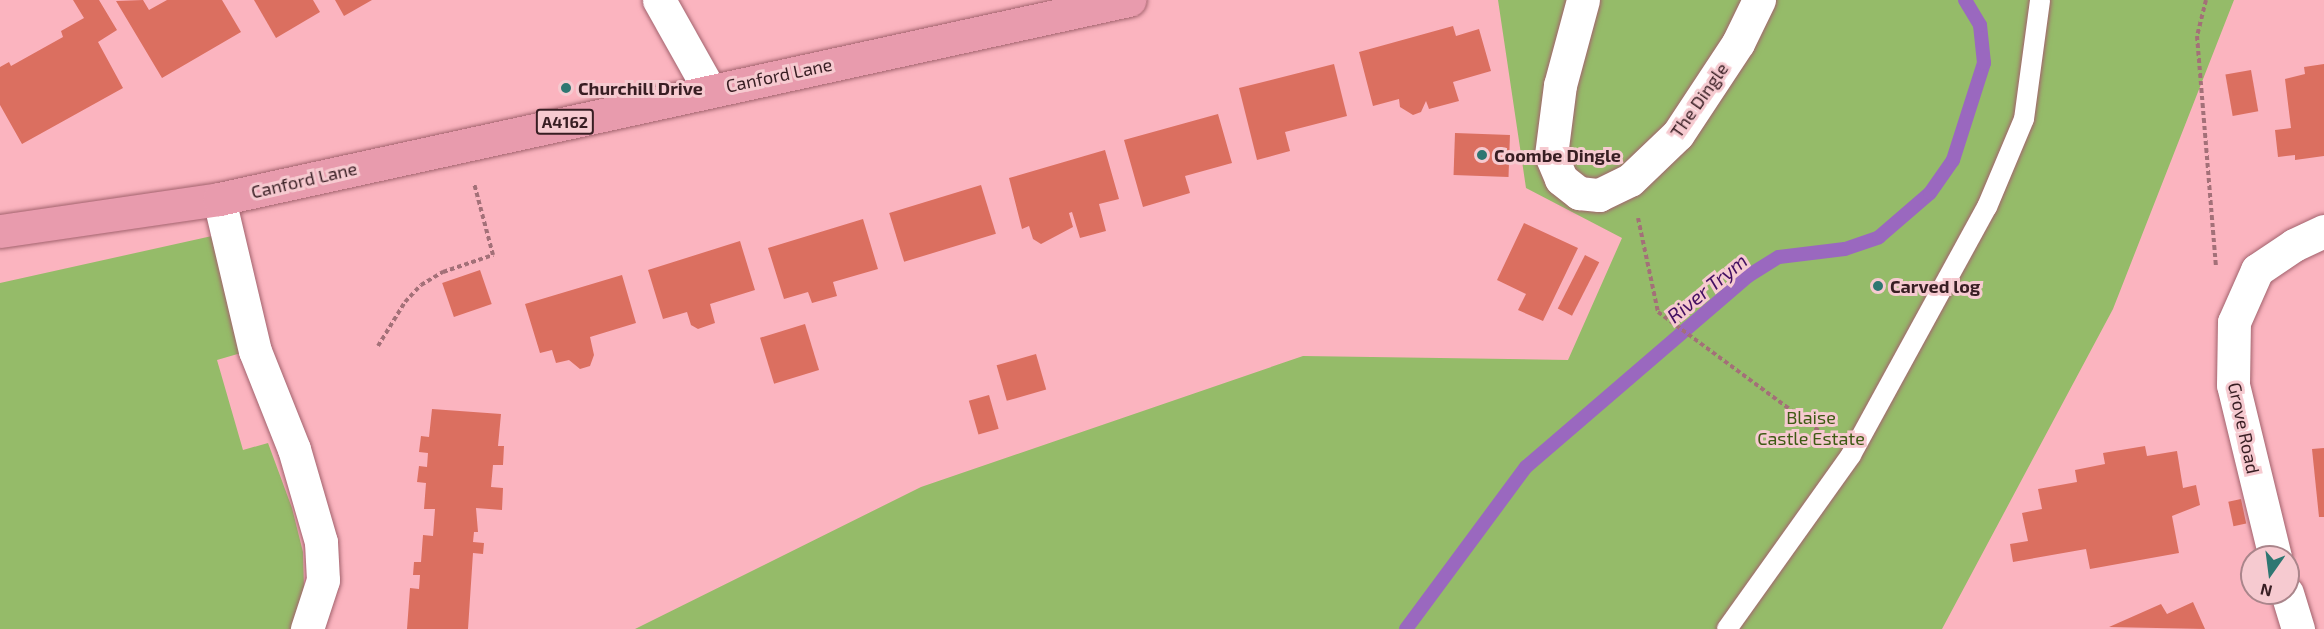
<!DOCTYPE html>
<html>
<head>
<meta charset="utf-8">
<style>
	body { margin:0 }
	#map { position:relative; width:2324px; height:629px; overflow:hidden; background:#fbb4bf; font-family:"Exo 2",sans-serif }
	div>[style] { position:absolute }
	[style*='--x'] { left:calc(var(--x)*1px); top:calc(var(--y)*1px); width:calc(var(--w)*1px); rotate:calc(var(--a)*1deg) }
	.green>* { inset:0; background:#95bb69 }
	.stream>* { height:14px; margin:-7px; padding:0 7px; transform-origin:7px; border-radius:7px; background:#9a68bf }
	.building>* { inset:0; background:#db6f60; transform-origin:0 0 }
	.path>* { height:4px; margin-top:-2px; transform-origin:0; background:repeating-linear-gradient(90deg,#a37078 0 4.5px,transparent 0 7.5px) }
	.roads { filter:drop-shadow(0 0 2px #a2626d) drop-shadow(0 0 2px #a2626d) }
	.service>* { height:20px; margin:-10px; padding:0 10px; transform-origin:10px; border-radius:10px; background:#fff }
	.minor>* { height:33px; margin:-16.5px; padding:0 16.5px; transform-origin:16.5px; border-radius:16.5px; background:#fff }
	.primary>* { height:33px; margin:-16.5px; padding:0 16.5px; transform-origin:16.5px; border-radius:16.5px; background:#e89bad }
	.dots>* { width:16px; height:16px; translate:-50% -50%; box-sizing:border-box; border:3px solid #f6cad0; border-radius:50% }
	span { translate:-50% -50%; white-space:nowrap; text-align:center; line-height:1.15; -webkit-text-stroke:6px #f6cad0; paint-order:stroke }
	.shield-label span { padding:2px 4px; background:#f6cad0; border:2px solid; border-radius:4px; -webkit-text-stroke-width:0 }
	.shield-label { font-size:16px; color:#381e23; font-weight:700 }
	.street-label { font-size:18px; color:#381e23 }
	.poi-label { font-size:18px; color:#381e23; font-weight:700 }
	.left { translate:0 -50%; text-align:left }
	.park-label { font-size:18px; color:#3e5a14 }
	.water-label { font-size:20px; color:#430f61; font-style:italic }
	.north { position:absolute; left:2240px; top:545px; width:60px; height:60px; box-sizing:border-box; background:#f6cad0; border:2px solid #aa858b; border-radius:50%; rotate:194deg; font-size:16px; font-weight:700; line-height:24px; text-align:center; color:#381e23 }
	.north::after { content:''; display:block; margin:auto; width:21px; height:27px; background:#2e7772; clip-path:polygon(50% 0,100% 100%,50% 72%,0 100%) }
</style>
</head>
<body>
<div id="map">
	<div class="green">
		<i style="clip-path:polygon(1498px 0,2234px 0,2113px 309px,1942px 629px,635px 629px,921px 487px,1303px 356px,1568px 360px,1622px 238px,1526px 188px)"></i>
		<i style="clip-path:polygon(212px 236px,241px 353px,217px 360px,243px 450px,268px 443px,292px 508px,303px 552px,304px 587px,294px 629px,0 629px,0 283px)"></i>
	</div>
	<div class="stream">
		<i style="--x:1406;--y:629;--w:202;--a:-53.5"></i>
		<i style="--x:1526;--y:467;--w:293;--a:-40.7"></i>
		<i style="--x:1748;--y:276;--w:36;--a:-32"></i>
		<i style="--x:1779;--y:257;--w:66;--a:-6.9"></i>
		<i style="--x:1845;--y:249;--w:36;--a:-19"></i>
		<i style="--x:1879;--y:237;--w:67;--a:-40.8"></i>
		<i style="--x:1930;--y:193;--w:40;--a:-55.1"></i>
		<i style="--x:1953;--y:160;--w:102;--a:-72.3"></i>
		<i style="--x:1984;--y:63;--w:38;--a:-96"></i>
		<i style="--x:1980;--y:25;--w:29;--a:-121"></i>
	</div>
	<div class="building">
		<i style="clip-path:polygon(73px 0,99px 0,117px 30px,98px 42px,123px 88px,22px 144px,0 105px,0 67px,9px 62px,11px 66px,63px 37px,61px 31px,84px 18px)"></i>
		<i style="clip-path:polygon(143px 0,149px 10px,167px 0,222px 0,241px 32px,162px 78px,116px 1px)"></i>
		<i style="clip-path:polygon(254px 0,313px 0,320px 12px,276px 38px)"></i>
		<i style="clip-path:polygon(335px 0,372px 0,344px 16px)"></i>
		<i style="clip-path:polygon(1453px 26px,1456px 36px,1479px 29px,1491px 71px,1453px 82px,1459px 101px,1429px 109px,1426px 101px,1421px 112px,1413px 115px,1400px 107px,1399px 99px,1373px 106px,1359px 52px)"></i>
		<i style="clip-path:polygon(1334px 64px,1347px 116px,1285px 132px,1290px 151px,1257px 160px,1239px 88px)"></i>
		<i style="clip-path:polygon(2324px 64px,2324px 156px,2295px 160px,2295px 155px,2278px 157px,2275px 130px,2291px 128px,2285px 79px,2305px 74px,2304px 67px)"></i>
		<i style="left:2251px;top:70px;width:42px;height:26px;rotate:80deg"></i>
		<i style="clip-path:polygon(1218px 114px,1232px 163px,1185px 176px,1190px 193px,1143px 207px,1124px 140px)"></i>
		<i style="left:1455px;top:133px;width:55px;height:42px;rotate:2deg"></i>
		<i style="clip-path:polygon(1105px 150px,1119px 199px,1099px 204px,1106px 231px,1080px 238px,1072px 212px,1069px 213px,1073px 227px,1041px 244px,1033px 239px,1029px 226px,1022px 229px,1009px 178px)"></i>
		<i style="left:981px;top:185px;width:51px;height:96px;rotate:73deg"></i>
		<i style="clip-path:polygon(863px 219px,878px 269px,833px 282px,837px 296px,812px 303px,808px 292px,784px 299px,768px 248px)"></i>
		<i style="clip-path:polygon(1524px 223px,1578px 248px,1543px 321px,1518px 310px,1526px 294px,1497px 280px)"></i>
		<i style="clip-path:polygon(740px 241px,755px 290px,710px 304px,715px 323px,698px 329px,691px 325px,687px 312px,663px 319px,648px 270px)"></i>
		<i style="left:1585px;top:255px;width:16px;height:60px;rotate:27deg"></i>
		<i style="left:480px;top:270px;width:36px;height:40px;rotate:71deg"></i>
		<i style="clip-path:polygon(622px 275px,636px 323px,590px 337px,594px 355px,590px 366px,580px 369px,569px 360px,556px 363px,552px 350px,540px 353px,525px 304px)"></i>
		<i style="left:805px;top:324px;width:48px;height:47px;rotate:73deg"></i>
		<i style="left:1036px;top:354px;width:37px;height:41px;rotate:74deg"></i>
		<i style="left:989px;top:395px;width:35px;height:21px;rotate:74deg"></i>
		<i style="clip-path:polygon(432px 409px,501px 414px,498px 446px,504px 446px,503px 465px,493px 465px,491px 487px,503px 488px,502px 510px,476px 508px,478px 532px,474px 532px,473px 542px,484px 543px,483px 554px,473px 553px,468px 629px,407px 629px,410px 588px,419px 589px,420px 575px,413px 575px,414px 562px,421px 562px,423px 535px,433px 536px,435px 509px,424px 509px,426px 483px,417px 482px,419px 466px,427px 467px,428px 453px,419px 452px,421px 436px,429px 437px)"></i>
		<i style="clip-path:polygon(2145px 446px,2147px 456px,2177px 451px,2183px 488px,2196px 485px,2200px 505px,2172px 516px,2179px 553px,2090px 569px,2086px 549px,2013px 562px,2010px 544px,2028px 541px,2022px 513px,2042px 509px,2038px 489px,2077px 482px,2075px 470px,2105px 464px,2103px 453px)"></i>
		<i style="clip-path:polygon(2324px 448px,2324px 517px,2319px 517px,2312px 449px)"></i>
		<i style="left:2241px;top:499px;width:25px;height:13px;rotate:78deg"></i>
		<i style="clip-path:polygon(2193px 602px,2205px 629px,2109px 627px,2161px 604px,2167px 614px)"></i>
	</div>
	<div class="path">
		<i style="--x:2206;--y:0;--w:37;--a:104"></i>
		<i style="--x:2197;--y:36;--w:230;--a:85.3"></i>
		<i style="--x:1638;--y:218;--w:96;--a:78"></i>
		<i style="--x:1658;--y:312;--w:209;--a:36.4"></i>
		<i style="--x:378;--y:346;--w:52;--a:-58.5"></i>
		<i style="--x:405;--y:302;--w:23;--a:-47"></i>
		<i style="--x:421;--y:285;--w:26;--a:-31"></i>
		<i style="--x:443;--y:272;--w:53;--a:-18.8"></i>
		<i style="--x:493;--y:255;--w:74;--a:-104.8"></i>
	</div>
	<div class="roads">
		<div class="service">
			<i style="--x:1727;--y:629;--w:214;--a:-54.5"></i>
			<i style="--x:1851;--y:455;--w:283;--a:-61.3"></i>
			<i style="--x:1987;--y:207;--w:95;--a:-67.2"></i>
			<i style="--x:2024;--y:119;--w:120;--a:-82.3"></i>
		</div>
		<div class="minor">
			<i style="--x:659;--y:0;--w:102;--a:60.7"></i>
			<i style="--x:1583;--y:0;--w:88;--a:105.1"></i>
			<i style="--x:1560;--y:85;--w:71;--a:97.3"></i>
			<i style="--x:1551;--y:155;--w:26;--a:67"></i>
			<i style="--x:1561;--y:179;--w:23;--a:38"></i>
			<i style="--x:1579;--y:193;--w:20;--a:6"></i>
			<i style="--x:1599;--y:195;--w:34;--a:-26"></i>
			<i style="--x:1630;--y:180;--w:66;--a:-43.8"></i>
			<i style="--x:1678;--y:134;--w:109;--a:-56.6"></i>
			<i style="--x:1738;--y:43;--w:48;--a:-64"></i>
			<i style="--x:219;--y:199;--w:156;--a:76.7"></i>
			<i style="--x:255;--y:351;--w:105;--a:68.3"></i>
			<i style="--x:294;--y:449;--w:97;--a:73.8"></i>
			<i style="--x:321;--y:542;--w:38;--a:87"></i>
			<i style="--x:323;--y:580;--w:52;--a:108.1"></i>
			<i style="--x:2275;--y:557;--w:177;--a:-103.7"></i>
			<i style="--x:2233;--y:385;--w:63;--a:-89.1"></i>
			<i style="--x:2234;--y:322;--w:57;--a:-66.1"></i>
			<i style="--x:2257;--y:270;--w:45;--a:-34"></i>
			<i style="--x:2294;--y:245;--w:33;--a:-25"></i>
			<i style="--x:2287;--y:593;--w:38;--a:73"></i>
		</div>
		<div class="primary">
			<i style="--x:0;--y:231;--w:221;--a:-8.3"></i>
			<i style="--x:219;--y:199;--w:932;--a:-12.34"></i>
		</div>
	</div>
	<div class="dots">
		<i style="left:566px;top:88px;background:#2e7772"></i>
		<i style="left:1482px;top:155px;background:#2e7772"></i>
		<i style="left:1878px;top:286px;background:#2e7772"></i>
	</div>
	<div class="shield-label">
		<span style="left:565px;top:122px">A4162</span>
	</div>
	<div class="street-label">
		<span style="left:779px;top:75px;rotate:-12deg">Canford Lane</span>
		<span style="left:1699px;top:100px;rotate:-55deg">The Dingle</span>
		<span style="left:304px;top:180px;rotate:-13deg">Canford Lane</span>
		<span style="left:2244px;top:428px;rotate:78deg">Grove Road</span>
	</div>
	<div class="poi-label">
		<span class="left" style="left:578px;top:88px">Churchill Drive</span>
		<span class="left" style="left:1494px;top:155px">Coombe Dingle</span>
		<span class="left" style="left:1890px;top:286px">Carved log</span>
	</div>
	<div class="park-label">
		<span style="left:1811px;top:428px">Blaise<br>Castle Estate</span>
	</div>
	<div class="water-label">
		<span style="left:1707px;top:288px;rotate:-39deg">River Trym</span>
	</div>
	<div class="north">N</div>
</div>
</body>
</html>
